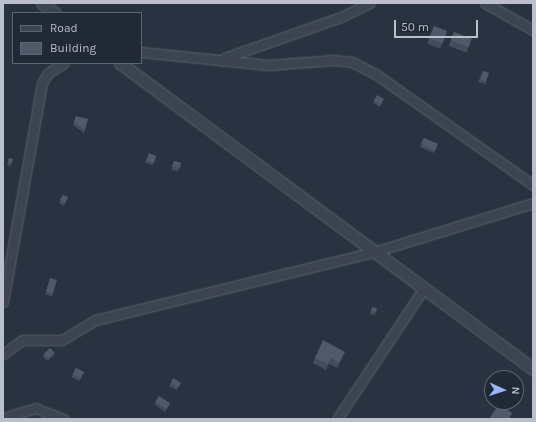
<!DOCTYPE html>
<html>
<head>
<meta charset="utf-8">
<style>
	body { margin:0 }
	#map { position:relative; width:536px; height:422px; overflow:hidden; background:#283241; font-family:Karla,sans-serif }
	div>[style] { position:absolute }
	[style*='--x'] { left:calc(var(--x)*1px); top:calc(var(--y)*1px); width:calc(var(--w)*1px); rotate:calc(var(--a)*1deg) }
	.roads { filter:drop-shadow(0 0 1px #5b626e) drop-shadow(0 0 1px #5b626e) }
	.minor>* { height:9px; margin:-4.5px; padding:0 4.5px; transform-origin:4.5px; border-radius:4.5px; background:#3d4451 }
	.tertiary>* { height:11px; margin:-5.5px; padding:0 5.5px; transform-origin:5.5px; border-radius:5.5px; background:#3d4451 }
	.wall>* { inset:0; background:#444d5b; transform-origin:0 0 }
	.shaded-wall>* { inset:0; background:#373e4a }
	.building>* { inset:0; background:#4f596a; transform-origin:0 0 }
	span { translate:-50% -50%; white-space:nowrap; text-align:center; line-height:1.15; -webkit-text-stroke:4px #212937; paint-order:stroke }
	.frame { position:absolute; inset:0; border:4px solid #babfcb; pointer-events:none }
	.legend { position:absolute; left:12px; top:12px; width:130px; height:52px; box-sizing:border-box; background:#212937; border:1px solid #5e6572; margin:0; padding:5px 7px; list-style:none; font-size:12px; color:#babfcb }
	.legend li { display:flex; align-items:center; gap:8px; height:20px }
	.legend b { width:20px; border:1px solid #5e6572 }
	.north { position:absolute; left:484px; top:370px; width:40px; height:40px; box-sizing:border-box; background:#212937; border:1px solid #5e6572; border-radius:50%; rotate:93deg; font-size:11px; font-weight:700; line-height:16px; text-align:center; color:#babfcb }
	.north::after { content:''; display:block; margin:auto; width:14px; height:18px; background:#97b6f3; clip-path:polygon(50% 0,100% 100%,50% 72%,0 100%) }
	.scale { position:absolute; left:394px; top:20px; width:84px; height:18px; box-sizing:border-box; border:2px solid #babfcb; border-top:0; padding-left:5px; font-size:12px; line-height:14px; white-space:nowrap; color:#babfcb; -webkit-text-stroke:3px #212937; paint-order:stroke }
</style>
</head>
<body>
<div id="map">
	<div class="roads">
		<div class="minor">
			<i style="--x:485;--y:3;--w:55;--a:29.4"></i>
			<i style="--x:141;--y:52;--w:128;--a:5.8"></i>
			<i style="--x:268;--y:65;--w:66;--a:-4.3"></i>
			<i style="--x:334;--y:60;--w:18;--a:6"></i>
			<i style="--x:352;--y:62;--w:28;--a:27"></i>
			<i style="--x:377;--y:75;--w:191;--a:35.2"></i>
			<i style="--x:224;--y:58;--w:124;--a:-19.3"></i>
			<i style="--x:341;--y:17;--w:32;--a:-26"></i>
			<i style="--x:3;--y:302;--w:222;--a:-79.9"></i>
			<i style="--x:42;--y:83;--w:12;--a:-59"></i>
			<i style="--x:48;--y:73;--w:19;--a:-32"></i>
			<i style="--x:3;--y:354;--w:24;--a:-36"></i>
			<i style="--x:22;--y:340;--w:40;--a:0"></i>
			<i style="--x:62;--y:340;--w:39;--a:-31"></i>
			<i style="--x:95;--y:320;--w:287;--a:-13.7"></i>
			<i style="--x:374;--y:252;--w:166;--a:-17.1"></i>
			<i style="--x:3;--y:418;--w:34;--a:-17"></i>
			<i style="--x:35;--y:408;--w:31;--a:21"></i>
			<i style="--x:337;--y:419;--w:157;--a:-56.4"></i>
		</div>
		<div class="tertiary">
			<i style="--x:42;--y:3;--w:16;--a:38"></i>
			<i style="--x:120;--y:63;--w:514;--a:36.54"></i>
		</div>
	</div>
	<div class="wall">
		<i style="left:434px;top:26px;width:14px;height:19px;rotate:21deg"></i>
		<i style="left:454px;top:32px;width:19px;height:15px;rotate:21deg"></i>
		<i style="clip-path:polygon(483px 71px,489px 73px,485px 84px,478px 82px)"></i>
		<i style="clip-path:polygon(384px 99px,380px 107px,373px 103px,374px 100px)"></i>
		<i style="clip-path:polygon(76px 116px,85px 130px,84px 133px,73px 125px)"></i>
		<i style="left:424px;top:138px;width:15px;height:10px;rotate:23deg"></i>
		<i style="left:149px;top:153px;width:8px;height:10px;rotate:23deg"></i>
		<i style="clip-path:polygon(9px 158px,12px 163px,11px 166px,7px 165px)"></i>
		<i style="left:174px;top:161px;width:7px;height:9px;rotate:16deg"></i>
		<i style="clip-path:polygon(68px 197px,64px 206px,59px 203px,60px 200px)"></i>
		<i style="left:50px;top:278px;width:7px;height:17px;rotate:16deg"></i>
		<i style="clip-path:polygon(372px 307px,376px 312px,375px 315px,370px 314px)"></i>
		<i style="clip-path:polygon(44px 354px,54px 356px,48px 361px,43px 357px)"></i>
		<i style="clip-path:polygon(343px 357px,337px 368px,329px 364px,326px 370px,313px 363px,315px 358px)"></i>
		<i style="left:76px;top:368px;width:9px;height:10px;rotate:27deg"></i>
		<i style="clip-path:polygon(171px 383px,181px 383px,177px 390px,169px 386px)"></i>
		<i style="clip-path:polygon(155px 402px,170px 403px,169px 406px,165px 412px,154px 404px)"></i>
	</div>
	<div class="shaded-wall">
		<i style="clip-path:polygon(345px 352px,343px 357px,337px 368px,339px 363px)"></i>
		<i style="clip-path:polygon(55px 353px,54px 356px,48px 361px,49px 358px)"></i>
	</div>
	<div class="building">
		<i style="left:434px;top:26px;width:14px;height:13px;rotate:21deg"></i>
		<i style="left:454px;top:32px;width:19px;height:9px;rotate:21deg"></i>
		<i style="left:483px;top:71px;width:6px;height:9px;rotate:18deg"></i>
		<i style="left:377px;top:95px;width:8px;height:6px;rotate:30deg"></i>
		<i style="clip-path:polygon(76px 116px,88px 119px,85px 130px,74px 122px)"></i>
		<i style="clip-path:polygon(424px 138px,438px 144px,435px 151px,421px 144px)"></i>
		<i style="clip-path:polygon(149px 153px,156px 156px,154px 163px,147px 160px)"></i>
		<i style="left:9px;top:158px;width:4px;height:4px;rotate:14deg"></i>
		<i style="clip-path:polygon(174px 161px,181px 163px,180px 168px,172px 166px)"></i>
		<i style="clip-path:polygon(63px 195px,68px 197px,65px 203px,60px 200px)"></i>
		<i style="left:50px;top:278px;width:7px;height:14px;rotate:16deg"></i>
		<i style="left:372px;top:307px;width:5px;height:4px;rotate:11deg"></i>
		<i style="clip-path:polygon(323px 340px,345px 352px,339px 363px,331px 358px,328px 364px,315px 358px)"></i>
		<i style="clip-path:polygon(50px 348px,55px 353px,49px 358px,44px 354px)"></i>
		<i style="left:76px;top:368px;width:9px;height:7px;rotate:27deg"></i>
		<i style="clip-path:polygon(173px 378px,181px 383px,178px 387px,171px 383px)"></i>
		<i style="left:159px;top:396px;width:13px;height:7px;rotate:32deg"></i>
		<i style="clip-path:polygon(499px 404px,512px 413px,509px 419px,489px 419px)"></i>
	</div>
	<div class="frame"></div>
	<ul class="legend">
	<li><b style="height:5px;background:#3d4451"></b>Road</li>
	<li><b style="height:11px;background:#4f596a"></b>Building</li>
	</ul>
	<div class="north">N</div>
	<div class="scale">50 m</div>
</div>
</body>
</html>
